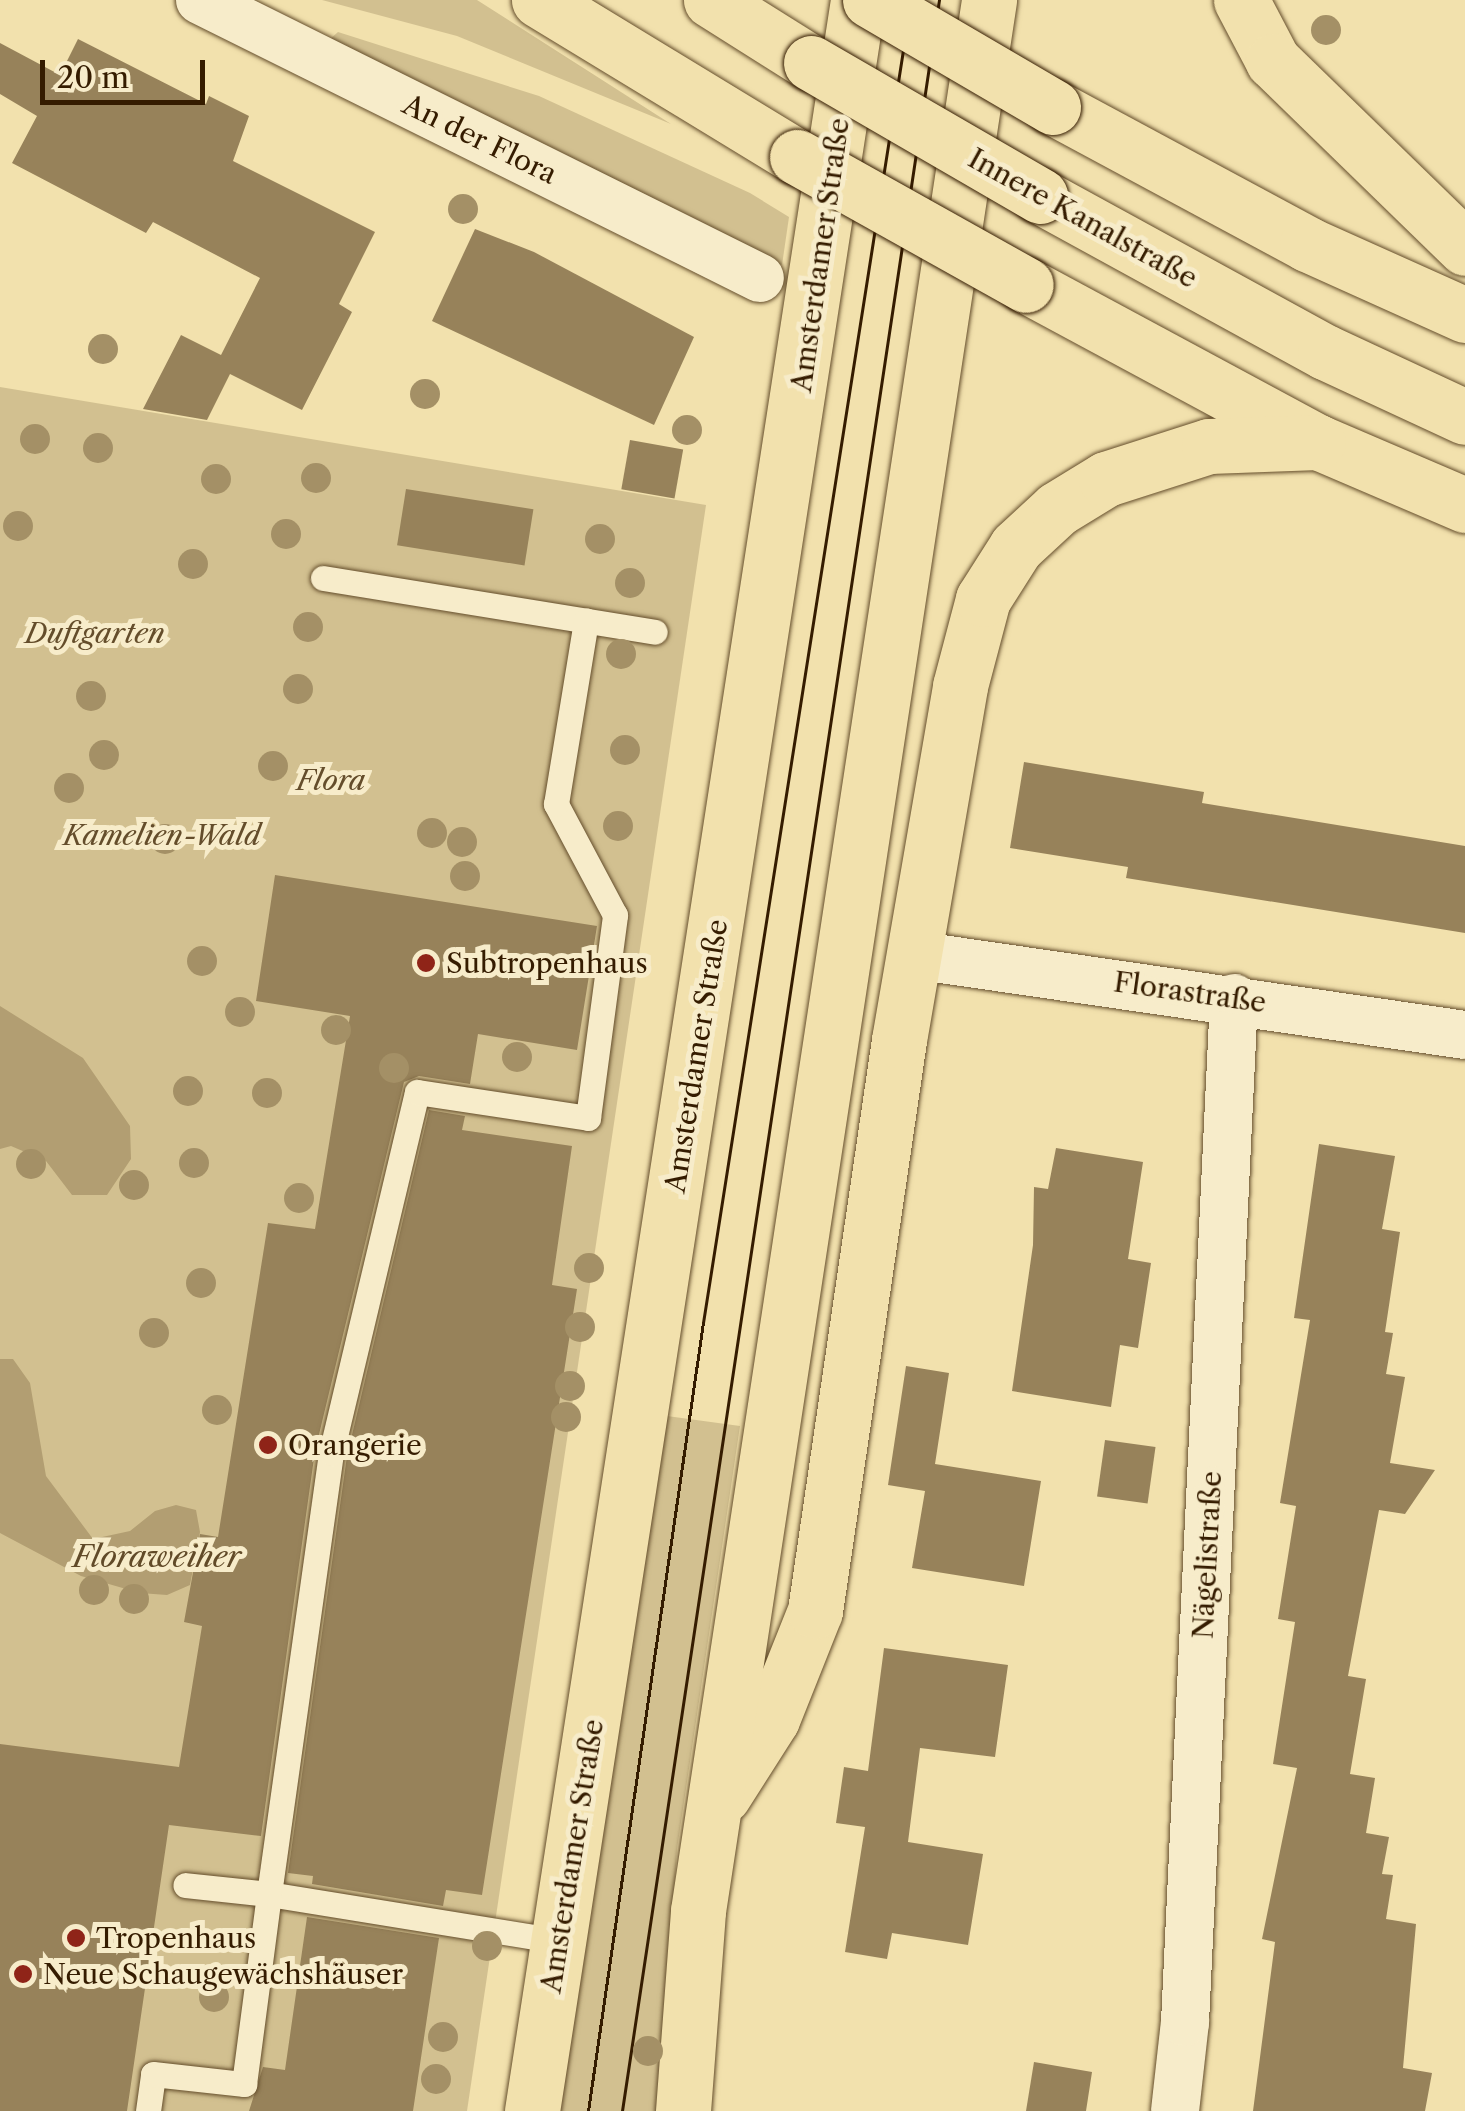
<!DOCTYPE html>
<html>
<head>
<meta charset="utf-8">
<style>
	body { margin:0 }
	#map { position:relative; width:1465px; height:2111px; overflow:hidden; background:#f2e1ad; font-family:"Libre Caslon Text",serif }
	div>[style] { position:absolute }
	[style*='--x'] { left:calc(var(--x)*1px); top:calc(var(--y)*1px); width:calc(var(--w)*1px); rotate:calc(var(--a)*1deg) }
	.green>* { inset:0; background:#d2c090 }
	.water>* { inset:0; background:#b29e72 }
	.building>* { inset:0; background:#97825a; transform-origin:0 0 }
	.roads { filter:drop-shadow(0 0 2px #644d2b) drop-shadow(0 0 2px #644d2b) }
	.service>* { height:25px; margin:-12.5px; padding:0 12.5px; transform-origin:12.5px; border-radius:12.5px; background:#f7ecca }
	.minor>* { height:48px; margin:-24px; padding:0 24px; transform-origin:24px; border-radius:24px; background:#f7ecca }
	.primary>* { height:55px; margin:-27.5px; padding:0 27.5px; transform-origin:27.5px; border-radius:27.5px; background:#f2e1ad }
	.trunk>* { height:55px; margin:-27.5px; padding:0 27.5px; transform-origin:27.5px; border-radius:27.5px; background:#f2e1ad }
	.tram>* { height:2.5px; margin:-1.25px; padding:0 1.25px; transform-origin:1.25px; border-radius:1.25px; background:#351c00 }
	.bridges { filter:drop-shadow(0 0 2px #351c00) drop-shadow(0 0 2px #351c00) }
	.primary-bridge>* { height:55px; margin:-27.5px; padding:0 27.5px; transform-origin:27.5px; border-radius:27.5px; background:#f2e1ad }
	.trunk-bridge>* { height:55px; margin:-27.5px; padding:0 27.5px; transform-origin:27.5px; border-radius:27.5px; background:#f2e1ad }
	.trees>* { width:30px; height:30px; margin:-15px; border-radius:50%; background:#a49066 }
	.dots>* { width:28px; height:28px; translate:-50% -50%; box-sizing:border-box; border:5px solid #f7ecca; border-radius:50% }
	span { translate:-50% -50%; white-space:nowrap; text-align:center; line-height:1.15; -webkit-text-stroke:10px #f7ecca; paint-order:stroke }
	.street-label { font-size:28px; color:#351c00 }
	.park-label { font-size:28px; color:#644d2b; font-style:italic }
	.poi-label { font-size:28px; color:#351c00 }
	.left { translate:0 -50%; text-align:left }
	.water-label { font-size:30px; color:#614a28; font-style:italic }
	.scale { position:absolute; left:40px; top:60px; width:165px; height:45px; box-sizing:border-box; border:5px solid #351c00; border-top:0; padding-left:12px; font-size:30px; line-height:35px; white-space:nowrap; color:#351c00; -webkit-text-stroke:8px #f7ecca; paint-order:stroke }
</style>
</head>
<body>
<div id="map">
	<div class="green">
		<i style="clip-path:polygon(322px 0,477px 0,671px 124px,457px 36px)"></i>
		<i style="clip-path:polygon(338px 32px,539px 96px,750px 193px,789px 217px,782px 265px,329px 40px)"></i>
		<i style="clip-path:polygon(0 387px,706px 505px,467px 2111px,0 2111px)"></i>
		<i style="clip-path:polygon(667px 1416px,740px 1426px,677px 1849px,660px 2111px,559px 2111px)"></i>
	</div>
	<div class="water">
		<i style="clip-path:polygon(0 1006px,83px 1058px,130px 1126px,131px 1159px,107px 1195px,72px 1195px,46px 1161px,11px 1146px,0 1149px)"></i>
		<i style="clip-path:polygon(0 1359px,13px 1359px,30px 1383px,46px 1476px,93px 1539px,130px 1531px,155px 1511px,176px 1505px,196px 1510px,200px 1532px,190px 1585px,167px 1595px,140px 1593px,81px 1576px,0 1533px)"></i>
	</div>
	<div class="building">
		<i style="clip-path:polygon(78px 39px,206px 104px,209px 96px,249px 116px,233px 161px,375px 232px,339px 304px,352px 312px,302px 410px,230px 374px,207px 420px,143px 409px,181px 335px,221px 355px,260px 278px,153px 222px,146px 233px,12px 163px,37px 116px,0 94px,0 43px,60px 75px)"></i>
		<i style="clip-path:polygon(475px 229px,534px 252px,694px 337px,654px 425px,432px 321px)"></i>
		<i style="left:630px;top:440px;width:54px;height:50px;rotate:10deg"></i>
		<i style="left:406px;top:489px;width:129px;height:57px;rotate:9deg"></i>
		<i style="clip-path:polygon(1024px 762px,1204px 792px,1202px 803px,1465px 846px,1465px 933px,1126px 878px,1128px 867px,1010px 848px)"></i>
		<i style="clip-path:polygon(275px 875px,597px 926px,577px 1050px,478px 1034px,470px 1084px,419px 1076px,404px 1082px,315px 1451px,261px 1836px,169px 1825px,127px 2111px,0 2111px,0 1744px,179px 1767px,202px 1626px,184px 1622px,200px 1534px,218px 1537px,268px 1223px,315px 1229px,350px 1016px,256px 1001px)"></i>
		<i style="clip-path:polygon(429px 1110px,465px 1116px,462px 1130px,572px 1146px,552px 1285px,577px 1289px,482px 1895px,446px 1890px,443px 1906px,312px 1884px,313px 1876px,288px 1873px,347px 1456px)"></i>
		<i style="clip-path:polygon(1319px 1144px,1395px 1156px,1382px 1229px,1400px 1232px,1385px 1332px,1393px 1333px,1386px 1374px,1405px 1377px,1390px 1463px,1435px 1470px,1405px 1514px,1379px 1510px,1348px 1676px,1366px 1679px,1350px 1774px,1375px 1778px,1366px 1833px,1389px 1837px,1382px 1874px,1393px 1875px,1386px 1919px,1416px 1924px,1403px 2068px,1432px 2073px,1425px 2111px,1253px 2111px,1275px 1942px,1262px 1939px,1297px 1768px,1273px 1764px,1295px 1622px,1278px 1619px,1296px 1506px,1280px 1503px,1310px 1320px,1294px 1318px)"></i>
		<i style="clip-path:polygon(1056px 1148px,1143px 1162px,1128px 1259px,1151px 1263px,1138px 1348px,1120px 1345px,1111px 1407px,1012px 1391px,1033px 1245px,1034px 1187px,1048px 1189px)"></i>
		<i style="clip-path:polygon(906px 1366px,949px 1373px,935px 1464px,1041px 1481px,1024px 1586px,912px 1568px,925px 1491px,888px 1485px)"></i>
		<i style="left:1105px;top:1440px;width:51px;height:57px;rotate:8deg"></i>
		<i style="clip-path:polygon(884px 1648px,1008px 1665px,995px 1757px,920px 1748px,908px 1842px,983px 1854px,968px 1945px,892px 1933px,887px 1959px,845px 1952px,865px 1827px,836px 1823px,844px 1767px,868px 1771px)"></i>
		<i style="clip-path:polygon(307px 1917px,439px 1938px,413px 2111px,249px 2111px,263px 2067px,285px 2070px)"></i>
		<i style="clip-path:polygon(1034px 2062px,1092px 2072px,1086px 2111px,1026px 2111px)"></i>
	</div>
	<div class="roads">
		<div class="service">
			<i style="--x:323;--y:578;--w:336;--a:9.2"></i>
			<i style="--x:559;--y:1941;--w:294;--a:-170.8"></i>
			<i style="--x:269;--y:1894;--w:445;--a:-82"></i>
			<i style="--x:331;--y:1453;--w:371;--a:-76.6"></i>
			<i style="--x:417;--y:1092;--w:173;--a:8.6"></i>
			<i style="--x:588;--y:1118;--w:205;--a:-82.4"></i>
			<i style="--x:615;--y:915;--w:126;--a:-118"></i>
			<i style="--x:556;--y:804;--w:186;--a:-80.7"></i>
			<i style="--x:148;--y:2111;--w:37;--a:-82"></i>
			<i style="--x:153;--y:2074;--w:92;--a:6.3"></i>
			<i style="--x:244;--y:2084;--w:192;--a:-82.5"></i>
			<i style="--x:269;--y:1894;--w:84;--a:-173.9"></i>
		</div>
		<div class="minor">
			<i style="--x:200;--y:0;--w:625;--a:26.4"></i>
			<i style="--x:914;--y:955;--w:557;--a:8.26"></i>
			<i style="--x:1175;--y:2111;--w:90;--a:-83.6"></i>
			<i style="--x:1185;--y:2022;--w:1025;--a:-87.26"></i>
		</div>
		<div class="primary">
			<i style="--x:539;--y:0;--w:302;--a:31.3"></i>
			<i style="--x:1241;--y:0;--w:69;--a:62.3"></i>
			<i style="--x:1273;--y:61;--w:268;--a:44.2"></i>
			<i style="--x:1026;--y:285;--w:332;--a:28.3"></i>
			<i style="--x:1318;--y:442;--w:160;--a:23.2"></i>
			<i style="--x:723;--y:1796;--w:91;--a:-57.5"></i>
			<i style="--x:772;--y:1719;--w:116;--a:-68.3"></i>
			<i style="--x:815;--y:1611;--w:577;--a:-81.63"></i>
			<i style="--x:899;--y:1040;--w:359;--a:-80.2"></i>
			<i style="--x:960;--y:686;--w:90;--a:-75.2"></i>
			<i style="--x:983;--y:599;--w:62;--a:-57.6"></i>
			<i style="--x:1016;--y:547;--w:56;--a:-42.8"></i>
			<i style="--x:1057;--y:509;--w:57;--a:-31.5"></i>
			<i style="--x:1106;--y:479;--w:108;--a:-17.8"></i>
			<i style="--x:1209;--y:446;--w:109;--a:-2.1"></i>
			<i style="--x:532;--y:2111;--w:2136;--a:-81.22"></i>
			<i style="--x:683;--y:2111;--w:201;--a:-85.7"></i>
			<i style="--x:698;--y:1911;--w:1933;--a:-81.34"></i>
		</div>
		<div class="trunk">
			<i style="--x:711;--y:0;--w:118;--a:32.2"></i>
			<i style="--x:1053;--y:107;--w:289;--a:28.3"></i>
			<i style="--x:1307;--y:244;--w:173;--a:24.2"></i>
			<i style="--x:1040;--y:196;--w:325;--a:28.7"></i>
			<i style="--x:1325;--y:352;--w:154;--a:24.9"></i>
		</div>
	</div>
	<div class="tram">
		<i style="--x:588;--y:2111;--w:796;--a:-81.7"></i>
		<i style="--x:703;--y:1323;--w:1339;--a:-81.07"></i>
		<i style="--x:622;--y:2111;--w:2135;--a:-81.46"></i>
	</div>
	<div class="bridges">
		<div class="primary-bridge">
			<i style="--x:797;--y:157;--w:262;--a:29.2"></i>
		</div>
		<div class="trunk-bridge">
			<i style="--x:870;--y:0;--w:212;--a:30.3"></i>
			<i style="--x:811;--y:63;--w:265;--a:30.1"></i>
		</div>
	</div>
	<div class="trees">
		<i style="left:1326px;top:30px"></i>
		<i style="left:463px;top:209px"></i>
		<i style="left:103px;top:349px"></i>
		<i style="left:425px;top:394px"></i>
		<i style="left:687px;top:430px"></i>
		<i style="left:35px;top:439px"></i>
		<i style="left:98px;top:448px"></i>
		<i style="left:316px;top:478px"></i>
		<i style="left:216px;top:479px"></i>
		<i style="left:18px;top:526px"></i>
		<i style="left:286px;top:534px"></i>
		<i style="left:600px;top:539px"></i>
		<i style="left:193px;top:564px"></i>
		<i style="left:630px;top:583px"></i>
		<i style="left:308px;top:627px"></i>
		<i style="left:621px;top:654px"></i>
		<i style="left:298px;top:689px"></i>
		<i style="left:91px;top:696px"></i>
		<i style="left:625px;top:750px"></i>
		<i style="left:104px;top:755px"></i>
		<i style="left:273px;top:766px"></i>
		<i style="left:69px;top:788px"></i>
		<i style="left:618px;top:826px"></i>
		<i style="left:432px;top:833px"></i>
		<i style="left:165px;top:839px"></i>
		<i style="left:462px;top:842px"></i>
		<i style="left:465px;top:876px"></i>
		<i style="left:202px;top:961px"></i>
		<i style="left:240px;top:1012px"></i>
		<i style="left:336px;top:1030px"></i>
		<i style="left:517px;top:1057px"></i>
		<i style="left:394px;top:1068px"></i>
		<i style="left:188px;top:1091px"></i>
		<i style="left:267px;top:1093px"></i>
		<i style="left:194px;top:1163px"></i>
		<i style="left:31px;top:1164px"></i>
		<i style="left:134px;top:1185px"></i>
		<i style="left:299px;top:1198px"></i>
		<i style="left:589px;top:1268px"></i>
		<i style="left:201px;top:1283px"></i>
		<i style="left:580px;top:1327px"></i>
		<i style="left:154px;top:1333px"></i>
		<i style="left:570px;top:1386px"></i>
		<i style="left:217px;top:1410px"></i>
		<i style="left:566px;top:1417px"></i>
		<i style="left:94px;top:1590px"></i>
		<i style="left:134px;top:1599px"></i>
		<i style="left:487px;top:1946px"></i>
		<i style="left:214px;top:1997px"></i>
		<i style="left:443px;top:2037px"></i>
		<i style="left:648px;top:2051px"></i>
		<i style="left:436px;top:2079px"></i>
	</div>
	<div class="dots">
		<i style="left:426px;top:963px;background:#8f2418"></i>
		<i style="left:268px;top:1445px;background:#8f2418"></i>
		<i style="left:76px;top:1938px;background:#8f2418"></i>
		<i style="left:23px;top:1974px;background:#8f2418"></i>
	</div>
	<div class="street-label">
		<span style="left:480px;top:139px;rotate:26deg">An der Flora</span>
		<span style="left:1083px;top:218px;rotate:29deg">Innere Kanalstraße</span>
		<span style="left:820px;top:255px;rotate:-82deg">Amsterdamer Straße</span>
		<span style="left:1190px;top:992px;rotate:8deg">Florastraße</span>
		<span style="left:696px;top:1056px;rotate:-81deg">Amsterdamer Straße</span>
		<span style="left:1207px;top:1555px;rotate:-87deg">Nägelistraße</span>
		<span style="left:572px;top:1856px;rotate:-81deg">Amsterdamer Straße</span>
	</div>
	<div class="park-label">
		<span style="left:95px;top:633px">Duftgarten</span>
		<span style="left:331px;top:780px">Flora</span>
		<span style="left:162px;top:835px">Kamelien-Wald</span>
	</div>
	<div class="poi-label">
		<span class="left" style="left:446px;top:963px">Subtropenhaus</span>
		<span class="left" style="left:288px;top:1445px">Orangerie</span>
		<span class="left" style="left:96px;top:1938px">Tropenhaus</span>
		<span class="left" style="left:43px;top:1974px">Neue Schaugewächshäuser</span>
	</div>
	<div class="water-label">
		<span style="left:157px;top:1557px">Floraweiher</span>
	</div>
	<div class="scale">20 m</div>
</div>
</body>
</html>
